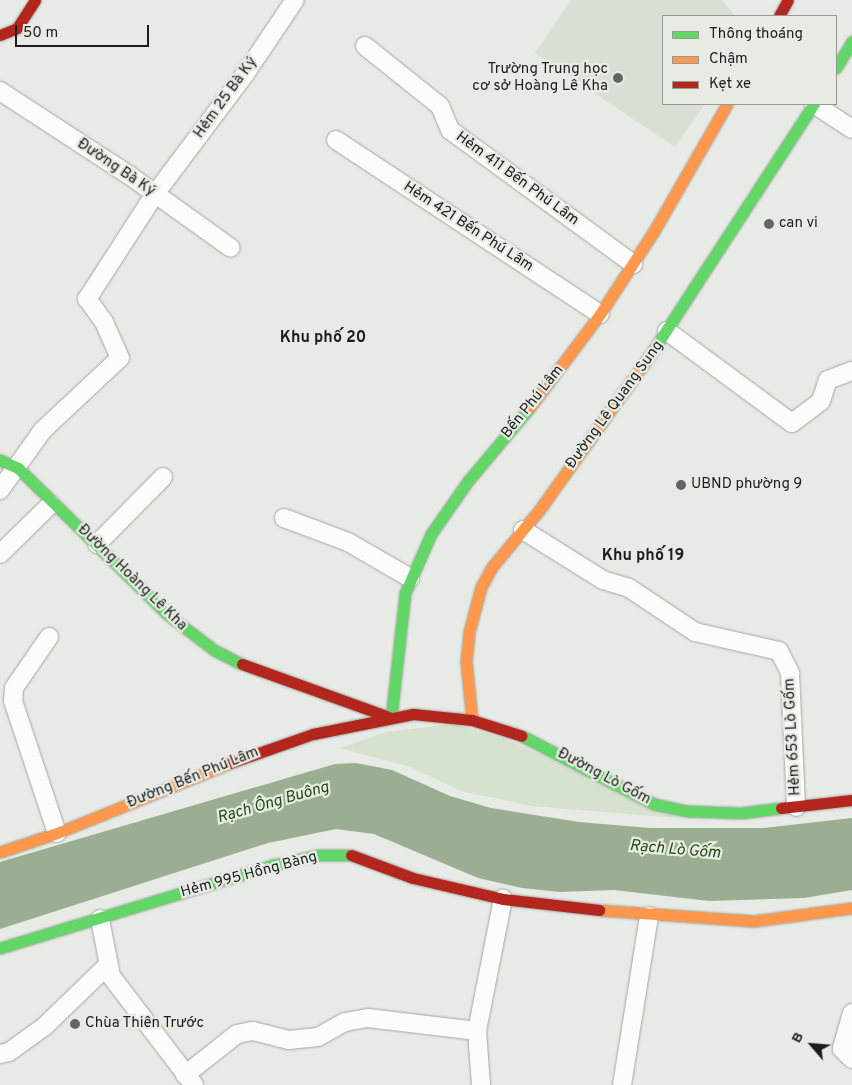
<!DOCTYPE html>
<html>
<head>
<meta charset="utf-8">
<style>
	body { margin:0 }
	#map { position:relative; width:852px; height:1085px; overflow:hidden; background:#e7eae5; font-family:Overpass,sans-serif }
	div>[style] { position:absolute }
	[style*='--x'] { left:calc(var(--x)*1px); top:calc(var(--y)*1px); width:calc(var(--w)*1px); rotate:calc(var(--a)*1deg) }
	.built>* { inset:0; background:#d8dfd4 }
	.green>* { inset:0; background:#d5e2ce }
	.water>* { inset:0; background:#9bae91 }
	.roads { filter:drop-shadow(0 0 1px #a3a6a2) drop-shadow(0 0 1px #a3a6a2) }
	.street>* { height:18px; margin:-9px; padding:0 9px; transform-origin:9px; border-radius:9px; background:#fbfcfb }
	.fast>* { height:11px; margin:-5.5px; padding:0 5.5px; transform-origin:5.5px; border-radius:5.5px; background:#63d668 }
	.slow>* { height:11px; margin:-5.5px; padding:0 5.5px; transform-origin:5.5px; border-radius:5.5px; background:#ff974d }
	.jam>* { height:11px; margin:-5.5px; padding:0 5.5px; transform-origin:5.5px; border-radius:5.5px; background:#b3261e }
	.dots>* { width:14px; height:14px; translate:-50% -50%; box-sizing:border-box; border:2px solid #e6ece3; border-radius:50% }
	span { translate:-50% -50%; white-space:nowrap; text-align:center; line-height:1.15; -webkit-text-stroke:4.5px #e6ece3; paint-order:stroke }
	.poi-label { font-size:15px; color:#1c1e1b }
	.right { translate:-100% -50%; text-align:right }
	.left { translate:0 -50%; text-align:left }
	.street-label { font-size:15px; color:#1c1e1b }
	.neighbourhood-label { font-size:16px; color:#1c1e1b; font-weight:700 }
	.water-label { font-size:16px; color:#24480c; font-style:italic }
	.legend { position:absolute; left:662px; top:15px; width:175px; height:90px; box-sizing:border-box; background:#e6ece3; border:1px solid #959a93; margin:0; padding:6px 9px; list-style:none; font-size:15px; color:#1c1e1b }
	.legend li { display:flex; align-items:center; gap:10px; height:25px }
	.legend b { width:25px; border:1px solid #959a93 }
	.north { position:absolute; left:787px; top:1020px; width:50px; height:50px; -webkit-text-stroke:4px #e6ece3; paint-order:stroke; rotate:297deg; font-size:14px; font-weight:700; line-height:20px; text-align:center; color:#1c1e1b }
	.north::after { content:''; display:block; margin:auto; width:18px; height:22px; background:#1c1e1b; clip-path:polygon(50% 0,100% 100%,50% 72%,0 100%) }
	.scale { position:absolute; left:15px; top:25px; width:134px; height:22px; box-sizing:border-box; border:2px solid #1c1e1b; border-top:0; padding-left:6px; font-size:15px; line-height:18px; white-space:nowrap; color:#1c1e1b; -webkit-text-stroke:4px #e6ece3; paint-order:stroke }
</style>
</head>
<body>
<div id="map">
	<div class="built">
		<i style="clip-path:polygon(571px 0,722px 0,735px 16px,663px 16px,663px 104px,705px 104px,675px 147px,535px 53px)"></i>
	</div>
	<div class="green">
		<i style="clip-path:polygon(452px 724px,504px 738px,678px 818px,531px 806px,461px 791px,410px 767px,340px 748px,386px 732px)"></i>
	</div>
	<div class="water">
		<i style="clip-path:polygon(356px 763px,392px 770px,450px 796px,491px 808px,579px 822px,650px 828px,764px 828px,852px 818px,852px 890px,804px 898px,709px 901px,614px 890px,560px 892px,522px 888px,478px 878px,374px 834px,336px 829px,268px 843px,0 929px,0 862px,335px 764px)"></i>
	</div>
	<div class="roads">
		<div class="street">
			<i style="--x:365;--y:46;--w:96;--a:38.7"></i>
			<i style="--x:440;--y:106;--w:26;--a:67"></i>
			<i style="--x:450;--y:130;--w:227;--a:36.2"></i>
			<i style="--x:0;--y:91;--w:154;--a:33.1"></i>
			<i style="--x:129;--y:175;--w:125;--a:35.6"></i>
			<i style="--x:814;--y:104;--w:45;--a:33.3"></i>
			<i style="--x:336;--y:140;--w:316;--a:33.4"></i>
			<i style="--x:667;--y:331;--w:155;--a:36.4"></i>
			<i style="--x:792;--y:423;--w:36;--a:-37"></i>
			<i style="--x:821;--y:401;--w:22;--a:-72"></i>
			<i style="--x:828;--y:380;--w:26;--a:-21"></i>
			<i style="--x:0;--y:490;--w:74;--a:-54.4"></i>
			<i style="--x:43;--y:430;--w:105;--a:-43.1"></i>
			<i style="--x:120;--y:358;--w:39;--a:-114"></i>
			<i style="--x:104;--y:322;--w:29;--a:-126"></i>
			<i style="--x:87;--y:299;--w:125;--a:-57.1"></i>
			<i style="--x:155;--y:194;--w:150;--a:-53.1"></i>
			<i style="--x:245;--y:74;--w:89;--a:-56"></i>
			<i style="--x:284;--y:518;--w:68;--a:20.6"></i>
			<i style="--x:348;--y:542;--w:72;--a:30.1"></i>
			<i style="--x:523;--y:530;--w:94;--a:32"></i>
			<i style="--x:603;--y:580;--w:27;--a:17"></i>
			<i style="--x:629;--y:588;--w:79;--a:33.7"></i>
			<i style="--x:695;--y:632;--w:86;--a:12.7"></i>
			<i style="--x:779;--y:651;--w:25;--a:63"></i>
			<i style="--x:790;--y:673;--w:134;--a:87.4"></i>
			<i style="--x:97;--y:544;--w:94;--a:-45.4"></i>
			<i style="--x:0;--y:554;--w:71;--a:-44.4"></i>
			<i style="--x:49;--y:637;--w:62;--a:124.5"></i>
			<i style="--x:14;--y:688;--w:13;--a:94"></i>
			<i style="--x:13;--y:701;--w:139;--a:71.6"></i>
			<i style="--x:100;--y:919;--w:58;--a:79.1"></i>
			<i style="--x:111;--y:976;--w:137;--a:52.7"></i>
			<i style="--x:852;--y:1013;--w:37;--a:106"></i>
			<i style="--x:842;--y:1049;--w:14;--a:45"></i>
			<i style="--x:0;--y:1054;--w:9;--a:-13"></i>
			<i style="--x:9;--y:1052;--w:44;--a:-35.8"></i>
			<i style="--x:45;--y:1026;--w:88;--a:-44.1"></i>
			<i style="--x:185;--y:1075;--w:66;--a:-38.3"></i>
			<i style="--x:237;--y:1034;--w:16;--a:-11"></i>
			<i style="--x:253;--y:1031;--w:37;--a:14"></i>
			<i style="--x:289;--y:1040;--w:29;--a:-6"></i>
			<i style="--x:318;--y:1037;--w:31;--a:-29"></i>
			<i style="--x:345;--y:1022;--w:23;--a:-10"></i>
			<i style="--x:368;--y:1018;--w:110;--a:6.8"></i>
			<i style="--x:481;--y:1085;--w:54;--a:-94.2"></i>
			<i style="--x:477;--y:1031;--w:135;--a:-78.9"></i>
			<i style="--x:622;--y:1085;--w:171;--a:-80.9"></i>
		</div>
		<div class="fast">
			<i style="--x:836;--y:68;--w:31;--a:-59"></i>
			<i style="--x:654;--y:349;--w:293;--a:-56.9"></i>
			<i style="--x:0;--y:460;--w:20;--a:24"></i>
			<i style="--x:18;--y:468;--w:209;--a:44.4"></i>
			<i style="--x:167;--y:614;--w:59;--a:37.5"></i>
			<i style="--x:214;--y:650;--w:31;--a:27"></i>
			<i style="--x:391;--y:718;--w:126;--a:-83.6"></i>
			<i style="--x:405;--y:593;--w:64;--a:-66.2"></i>
			<i style="--x:431;--y:534;--w:65;--a:-55.1"></i>
			<i style="--x:468;--y:481;--w:97;--a:-50"></i>
			<i style="--x:522;--y:736;--w:148;--a:27.3"></i>
			<i style="--x:654;--y:804;--w:35;--a:12"></i>
			<i style="--x:688;--y:811;--w:53;--a:2.2"></i>
			<i style="--x:741;--y:813;--w:40;--a:-7.1"></i>
			<i style="--x:0;--y:948;--w:286;--a:-16.9"></i>
			<i style="--x:274;--y:865;--w:45;--a:-12.8"></i>
			<i style="--x:318;--y:855;--w:33;--a:0"></i>
		</div>
		<div class="slow">
			<i style="--x:530;--y:407;--w:116;--a:-53"></i>
			<i style="--x:600;--y:314;--w:99;--a:-57"></i>
			<i style="--x:654;--y:231;--w:146;--a:-60.1"></i>
			<i style="--x:472;--y:720;--w:59;--a:-95.8"></i>
			<i style="--x:466;--y:661;--w:29;--a:-84"></i>
			<i style="--x:469;--y:632;--w:47;--a:-75.1"></i>
			<i style="--x:481;--y:587;--w:23;--a:-61"></i>
			<i style="--x:492;--y:567;--w:75;--a:-50.4"></i>
			<i style="--x:540;--y:509;--w:196;--a:-54.5"></i>
			<i style="--x:0;--y:852;--w:60;--a:-18.4"></i>
			<i style="--x:57;--y:833;--w:187;--a:-22"></i>
			<i style="--x:599;--y:910;--w:155;--a:4.1"></i>
			<i style="--x:754;--y:921;--w:99;--a:-7.6"></i>
		</div>
		<div class="jam">
			<i style="--x:779;--y:16;--w:18;--a:-61"></i>
			<i style="--x:0;--y:35;--w:18;--a:-22"></i>
			<i style="--x:17;--y:28;--w:33;--a:-57"></i>
			<i style="--x:242;--y:664;--w:156;--a:19.8"></i>
			<i style="--x:230;--y:763;--w:88;--a:-19.3"></i>
			<i style="--x:313;--y:734;--w:102;--a:-11.3"></i>
			<i style="--x:413;--y:714;--w:59;--a:5.8"></i>
			<i style="--x:472;--y:720;--w:52;--a:17.7"></i>
			<i style="--x:781;--y:808;--w:71;--a:-6.4"></i>
			<i style="--x:351;--y:855;--w:66;--a:20.4"></i>
			<i style="--x:413;--y:878;--w:92;--a:13.1"></i>
			<i style="--x:503;--y:899;--w:97;--a:6.5"></i>
		</div>
	</div>
	<div class="dots">
		<i style="left:618px;top:78px;background:#636562"></i>
		<i style="left:769px;top:224px;background:#636562"></i>
		<i style="left:681px;top:485px;background:#636562"></i>
		<i style="left:75px;top:1024px;background:#636562"></i>
	</div>
	<div class="poi-label">
		<span class="right" style="left:608px;top:78px">Trường Trung học<br>cơ sở Hoàng Lê Kha</span>
		<span class="left" style="left:779px;top:224px">can vi</span>
		<span class="left" style="left:691px;top:485px">UBND phường 9</span>
		<span class="left" style="left:85px;top:1024px">Chùa Thiên Trước</span>
	</div>
	<div class="street-label">
		<span style="left:226px;top:98px;rotate:-54deg">Hẻm 25 Bà Ký</span>
		<span style="left:116px;top:168px;rotate:34deg">Đường Bà Ký</span>
		<span style="left:517px;top:179px;rotate:36deg">Hẻm 411 Bến Phú Lâm</span>
		<span style="left:468px;top:227px;rotate:33deg">Hẻm 421 Bến Phú Lâm</span>
		<span style="left:533px;top:402px;rotate:-51deg">Bến Phú Lâm</span>
		<span style="left:615px;top:405px;rotate:-54deg">Đường Lê Quang Sung</span>
		<span style="left:132px;top:578px;rotate:44deg">Đường Hoàng Lê Kha</span>
		<span style="left:793px;top:737px;rotate:-93deg">Hẻm 653 Lò Gốm</span>
		<span style="left:604px;top:777px;rotate:28deg">Đường Lò Gốm</span>
		<span style="left:193px;top:778px;rotate:-22deg">Đường Bến Phú Lâm</span>
		<span style="left:249px;top:875px;rotate:-15deg">Hẻm 995 Hồng Bàng</span>
	</div>
	<div class="neighbourhood-label">
		<span style="left:323px;top:338px">Khu phố 20</span>
		<span style="left:643px;top:556px">Khu phố 19</span>
	</div>
	<div class="water-label">
		<span style="left:273px;top:803px;rotate:-16deg">Rạch Ông Buông</span>
		<span style="left:675px;top:850px;rotate:5deg">Rạch Lò Gốm</span>
	</div>
	<ul class="legend">
	<li><b style="height:6px;background:#63d668"></b>Thông thoáng</li>
	<li><b style="height:6px;background:#ff974d"></b>Chậm</li>
	<li><b style="height:6px;background:#b3261e"></b>Kẹt xe</li>
	</ul>
	<div class="north">B</div>
	<div class="scale">50 m</div>
</div>
</body>
</html>
